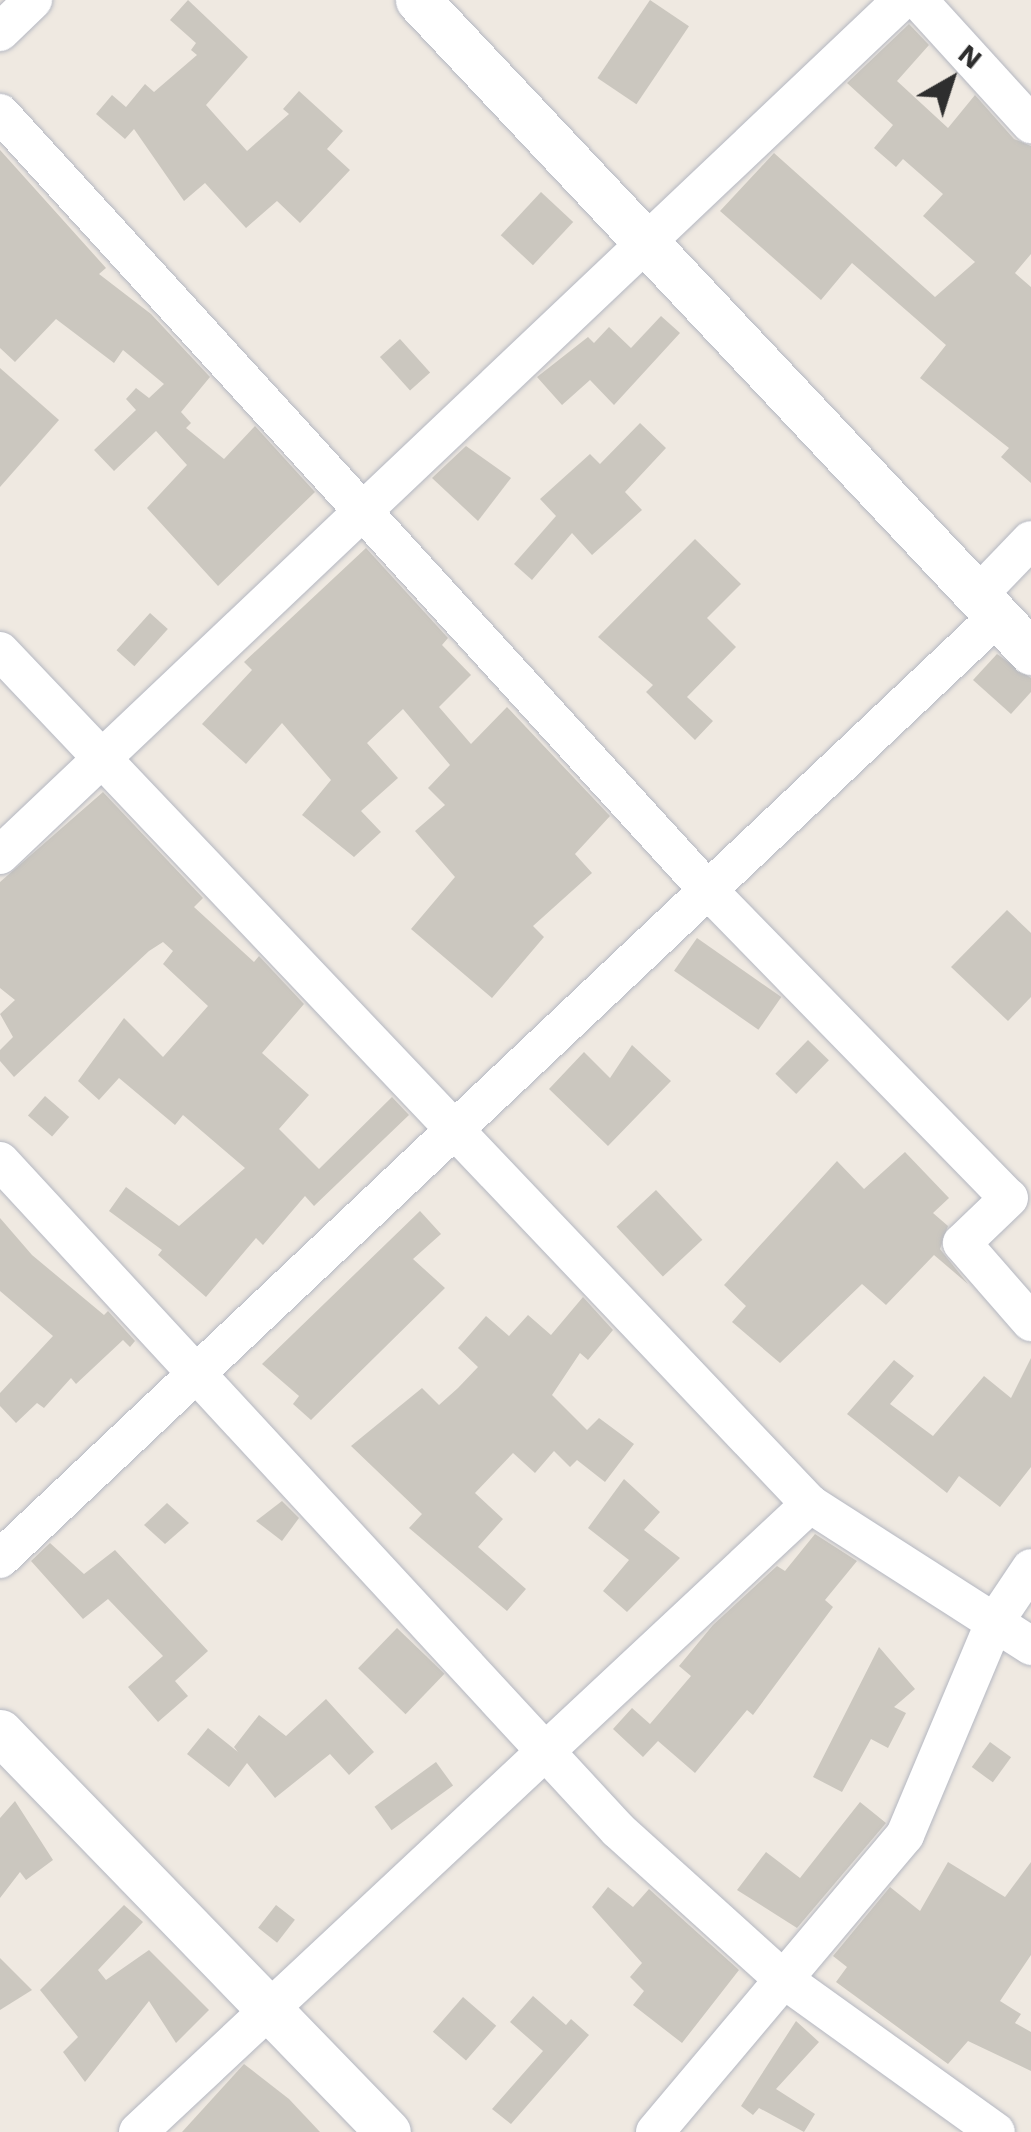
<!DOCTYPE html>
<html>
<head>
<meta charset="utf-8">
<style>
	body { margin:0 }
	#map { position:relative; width:1031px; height:2132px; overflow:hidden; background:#efe9e1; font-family:"Work Sans",sans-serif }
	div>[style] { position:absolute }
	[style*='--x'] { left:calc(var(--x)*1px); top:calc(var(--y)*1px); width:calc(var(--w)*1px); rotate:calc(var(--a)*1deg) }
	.building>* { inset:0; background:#cbc7bf; transform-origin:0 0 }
	.roads { filter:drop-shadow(0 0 2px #b4b7c1) drop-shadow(0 0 2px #b4b7c1) }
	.minor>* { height:38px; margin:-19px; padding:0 19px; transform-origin:19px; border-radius:19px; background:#fff }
	.tertiary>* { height:45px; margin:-22.5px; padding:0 22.5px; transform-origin:22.5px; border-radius:22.5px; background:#fff }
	span { translate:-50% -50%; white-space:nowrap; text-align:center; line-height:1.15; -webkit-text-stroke:10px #fff; paint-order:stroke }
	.north { position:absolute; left:901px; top:30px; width:100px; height:100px; -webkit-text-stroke:8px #fff; paint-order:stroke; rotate:39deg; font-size:28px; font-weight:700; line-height:40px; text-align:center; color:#2e2e2e }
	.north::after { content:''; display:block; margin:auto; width:35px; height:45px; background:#2e2e2e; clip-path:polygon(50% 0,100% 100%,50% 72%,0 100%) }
</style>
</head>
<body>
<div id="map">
	<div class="building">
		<i style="clip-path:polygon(188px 0,248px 57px,206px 105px,247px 151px,289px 114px,283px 109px,299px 91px,343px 131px,327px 149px,350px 170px,300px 223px,277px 201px,246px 228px,205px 183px,184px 201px,134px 129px,125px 139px,96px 114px,112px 95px,126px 107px,145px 84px,154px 92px,197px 55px,191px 50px,196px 43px,170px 20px)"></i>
		<i style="left:650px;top:0;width:47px;height:94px;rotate:34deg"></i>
		<i style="clip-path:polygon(909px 24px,929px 45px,897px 81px,948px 128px,975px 95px,1014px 139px,1031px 146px,1031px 254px,1015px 273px,1031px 287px,1031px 483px,1001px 457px,1009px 448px,920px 378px,946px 345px,852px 263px,821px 300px,720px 211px,774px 153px,935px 297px,975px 262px,923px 216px,943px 194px,903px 159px,896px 167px,874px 148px,893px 125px,847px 83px)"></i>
		<i style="clip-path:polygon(0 150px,106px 268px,99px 274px,151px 314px,210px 377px,181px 412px,191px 423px,186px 428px,224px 459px,255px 426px,315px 492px,218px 586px,147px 508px,187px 465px,156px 431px,114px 471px,94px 450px,136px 410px,126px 399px,136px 388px,149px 398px,164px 384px,123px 350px,114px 363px,56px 319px,15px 362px,0 348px)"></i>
		<i style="left:541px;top:192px;width:44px;height:59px;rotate:43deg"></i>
		<i style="clip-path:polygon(661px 316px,680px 333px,614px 405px,590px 380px,562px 405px,537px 377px,588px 337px,594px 343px,609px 327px,631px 348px)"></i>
		<i style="left:400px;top:339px;width:45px;height:27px;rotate:48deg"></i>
		<i style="clip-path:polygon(0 368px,59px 420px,0 487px)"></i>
		<i style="clip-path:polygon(640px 423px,666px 448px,625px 492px,642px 510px,592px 555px,572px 533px,532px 580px,514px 564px,556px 516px,540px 499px,590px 454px,600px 464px)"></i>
		<i style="clip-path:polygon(466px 446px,511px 478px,478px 521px,432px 478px)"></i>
		<i style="clip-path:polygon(695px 539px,741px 584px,707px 618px,736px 647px,687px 697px,713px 721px,695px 740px,646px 692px,653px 685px,598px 637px)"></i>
		<i style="clip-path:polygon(366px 548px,448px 638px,442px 645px,471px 675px,439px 707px,471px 744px,507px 707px,610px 816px,575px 854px,592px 873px,533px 926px,544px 937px,492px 998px,411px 929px,455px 877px,415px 831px,445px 805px,428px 788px,450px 765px,403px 709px,367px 743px,398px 778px,361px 811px,381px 832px,354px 857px,302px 815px,331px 780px,282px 723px,246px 764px,202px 724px,252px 670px,244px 662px)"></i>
		<i style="left:150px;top:613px;width:24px;height:50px;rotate:42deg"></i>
		<i style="clip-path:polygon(997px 654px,1031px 678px,1031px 692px,1011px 714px,973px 680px)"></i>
		<i style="clip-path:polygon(103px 792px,203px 898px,194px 907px,254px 962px,259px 956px,304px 1004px,262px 1053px,309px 1095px,279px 1129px,319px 1169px,392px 1097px,409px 1115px,314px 1206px,305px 1196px,263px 1245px,256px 1238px,206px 1297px,158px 1255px,162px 1250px,109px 1211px,126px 1187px,179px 1226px,245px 1168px,183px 1115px,175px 1125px,119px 1078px,99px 1100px,78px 1081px,124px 1018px,163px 1057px,208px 1006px,163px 964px,173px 951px,163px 942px,149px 951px,14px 1077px,0 1061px,0 1050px,13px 1037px,0 1014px,15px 1000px,0 988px,0 882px)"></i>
		<i style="clip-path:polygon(1007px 910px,1031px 933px,1031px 997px,1008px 1021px,951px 967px)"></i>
		<i style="left:697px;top:938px;width:103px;height:40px;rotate:35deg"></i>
		<i style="left:808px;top:1040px;width:29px;height:47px;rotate:44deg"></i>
		<i style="clip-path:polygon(632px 1045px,671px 1081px,608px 1146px,549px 1089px,584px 1052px,610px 1078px)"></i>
		<i style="left:45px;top:1096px;width:32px;height:26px;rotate:41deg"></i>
		<i style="clip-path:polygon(905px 1152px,949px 1198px,933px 1213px,948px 1226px,940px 1249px,968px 1284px,934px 1255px,886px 1305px,862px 1284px,780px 1363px,732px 1322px,746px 1306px,724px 1285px,837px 1161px,864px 1189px)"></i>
		<i style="left:656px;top:1190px;width:68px;height:54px;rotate:47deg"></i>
		<i style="clip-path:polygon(420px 1211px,441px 1234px,413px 1259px,445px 1288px,311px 1420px,293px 1404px,299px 1396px,262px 1364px)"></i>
		<i style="clip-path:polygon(0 1218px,32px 1255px,104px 1315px,108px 1311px,135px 1341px,130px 1347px,123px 1340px,76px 1384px,71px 1378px,44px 1408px,37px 1403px,16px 1423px,0 1406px,0 1393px,53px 1336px,0 1291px)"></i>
		<i style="clip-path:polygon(583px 1297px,613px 1330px,588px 1360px,580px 1353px,552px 1395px,587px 1430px,599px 1418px,634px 1444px,605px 1482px,577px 1460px,570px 1467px,554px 1451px,535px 1473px,513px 1453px,475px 1493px,503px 1519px,478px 1547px,526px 1589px,507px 1611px,409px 1528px,422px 1514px,351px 1446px,422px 1388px,439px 1405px,458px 1388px,478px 1367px,458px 1348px,486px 1316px,509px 1336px,528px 1315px,551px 1335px)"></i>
		<i style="clip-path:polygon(1031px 1358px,1031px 1467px,1000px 1507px,959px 1476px,947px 1493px,847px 1414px,894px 1360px,914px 1376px,890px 1404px,933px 1436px,984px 1376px,1011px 1398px)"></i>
		<i style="clip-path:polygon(624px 1479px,660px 1512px,644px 1530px,680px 1558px,627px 1612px,603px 1591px,629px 1560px,588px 1528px)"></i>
		<i style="clip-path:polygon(282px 1501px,299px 1518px,282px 1541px,256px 1521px)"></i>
		<i style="clip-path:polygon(167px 1503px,189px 1523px,165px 1544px,144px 1525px)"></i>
		<i style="clip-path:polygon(815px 1534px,857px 1561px,825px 1600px,833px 1607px,753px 1715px,747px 1710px,695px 1773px,658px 1741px,643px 1757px,613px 1729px,632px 1708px,650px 1724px,691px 1676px,679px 1666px,713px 1625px,777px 1566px,785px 1571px)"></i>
		<i style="clip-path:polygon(50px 1543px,84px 1574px,115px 1550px,208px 1651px,175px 1681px,188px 1696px,158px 1722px,128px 1687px,163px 1656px,108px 1599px,83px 1619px,31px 1561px)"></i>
		<i style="left:397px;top:1628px;width:66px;height:56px;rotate:44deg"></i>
		<i style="clip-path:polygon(879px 1647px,915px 1689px,894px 1707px,906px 1713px,888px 1748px,871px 1739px,842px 1792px,813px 1777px)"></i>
		<i style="clip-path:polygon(326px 1699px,374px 1752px,349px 1775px,330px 1754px,275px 1798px,247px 1763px,229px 1787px,187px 1754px,208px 1728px,238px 1752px,234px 1747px,259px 1715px,286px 1736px)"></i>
		<i style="left:990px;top:1742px;width:26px;height:31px;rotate:36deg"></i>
		<i style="left:436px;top:1762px;width:29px;height:76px;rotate:54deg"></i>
		<i style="clip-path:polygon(15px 1801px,53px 1860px,26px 1880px,20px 1872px,0 1898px,0 1818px)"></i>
		<i style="clip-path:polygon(860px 1802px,886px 1823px,797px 1928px,737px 1890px,766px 1852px,800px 1878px)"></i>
		<i style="clip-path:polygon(948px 1862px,1005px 1897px,1031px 1862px,1031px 1955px,1000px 2001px,1021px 2014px,1015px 2023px,1031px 2032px,1031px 2071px,968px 2041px,948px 2064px,836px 1982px,847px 1967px,833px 1956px,890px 1887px,920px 1911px)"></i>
		<i style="clip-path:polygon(608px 1887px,633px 1907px,649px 1889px,739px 1970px,682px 2043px,633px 2005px,644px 1991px,630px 1977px,642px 1963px,592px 1907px)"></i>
		<i style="clip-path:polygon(124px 1905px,143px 1922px,98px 1970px,106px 1980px,149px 1950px,209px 2010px,176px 2043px,149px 2001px,85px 2082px,63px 2052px,78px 2037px,40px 1990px)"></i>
		<i style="left:276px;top:1905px;width:24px;height:29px;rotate:38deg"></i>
		<i style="clip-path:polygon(0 1958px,32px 1990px,0 2010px)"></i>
		<i style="clip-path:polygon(533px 1996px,566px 2025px,571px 2019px,589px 2035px,511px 2124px,492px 2109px,543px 2051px,510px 2022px)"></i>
		<i style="left:463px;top:1997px;width:44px;height:46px;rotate:41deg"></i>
		<i style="clip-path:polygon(796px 2021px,819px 2042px,776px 2089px,815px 2114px,804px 2132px,759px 2108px,753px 2115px,741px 2106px)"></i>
		<i style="clip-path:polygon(244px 2064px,289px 2099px,320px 2132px,182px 2132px)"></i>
	</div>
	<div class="roads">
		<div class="minor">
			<i style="--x:918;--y:0;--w:168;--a:47.7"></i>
			<i style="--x:0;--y:32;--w:46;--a:-44.1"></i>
			<i style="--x:0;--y:113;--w:1048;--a:47.67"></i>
			<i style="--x:706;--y:888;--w:433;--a:45.7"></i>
			<i style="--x:1009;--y:1198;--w:65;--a:136.2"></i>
			<i style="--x:962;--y:1243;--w:105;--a:48.9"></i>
			<i style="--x:978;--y:595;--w:76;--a:-46.1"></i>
			<i style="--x:0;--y:651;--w:1176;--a:46.48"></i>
			<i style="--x:810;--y:1504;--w:263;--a:32.7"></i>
			<i style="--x:0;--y:855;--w:1243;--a:-43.47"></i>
			<i style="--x:0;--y:1161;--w:911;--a:47.27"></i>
			<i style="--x:618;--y:1830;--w:222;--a:42.1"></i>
			<i style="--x:783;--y:1979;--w:262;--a:35.7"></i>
			<i style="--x:0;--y:1559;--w:1372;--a:-43.38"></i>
			<i style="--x:138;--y:2132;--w:920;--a:-43.06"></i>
			<i style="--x:655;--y:2132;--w:388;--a:-49.9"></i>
			<i style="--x:905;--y:1835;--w:230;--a:-67.2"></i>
			<i style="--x:994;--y:1623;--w:66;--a:-56.1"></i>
		</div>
		<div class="tertiary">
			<i style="--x:418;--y:0;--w:895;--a:46.77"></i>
			<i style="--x:0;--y:1732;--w:557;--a:45.87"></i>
		</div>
	</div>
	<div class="north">N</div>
</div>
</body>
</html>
